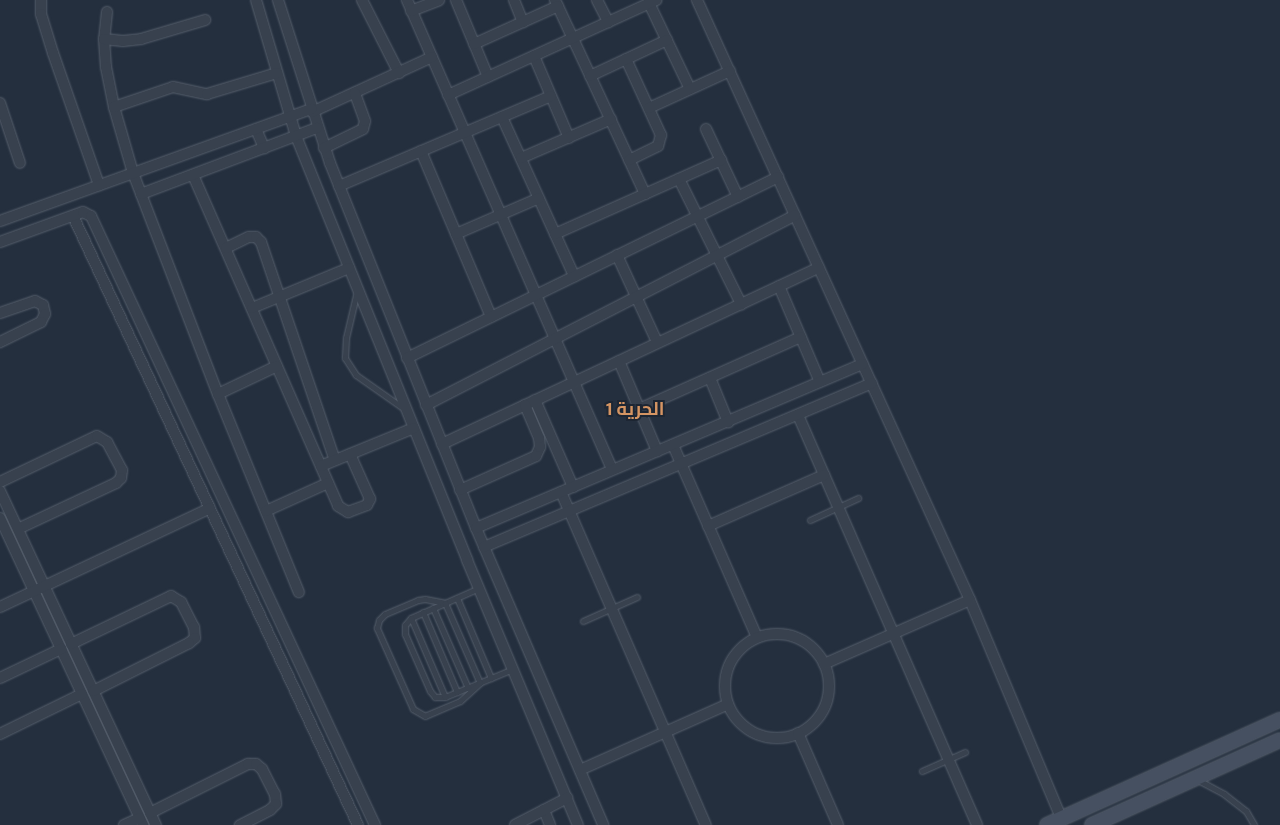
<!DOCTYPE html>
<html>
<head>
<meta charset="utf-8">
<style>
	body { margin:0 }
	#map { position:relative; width:1280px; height:825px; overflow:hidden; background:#242f3e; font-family:"DM Sans",Cairo,sans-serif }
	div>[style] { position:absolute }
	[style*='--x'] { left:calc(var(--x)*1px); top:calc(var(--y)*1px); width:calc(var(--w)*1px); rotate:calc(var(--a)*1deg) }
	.roads { filter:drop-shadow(0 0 1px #565f6c) drop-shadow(0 0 1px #565f6c) }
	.lane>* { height:5px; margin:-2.5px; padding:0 2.5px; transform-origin:2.5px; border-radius:2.5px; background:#38414e }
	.street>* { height:10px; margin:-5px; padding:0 5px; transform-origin:5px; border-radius:5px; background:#38414e }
	.street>.ring { margin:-5px; padding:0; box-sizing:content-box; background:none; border:10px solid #38414e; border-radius:50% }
	.secondary>* { height:14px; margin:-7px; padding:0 7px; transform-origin:7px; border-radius:7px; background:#465061 }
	span { translate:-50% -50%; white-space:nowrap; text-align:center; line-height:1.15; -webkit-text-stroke:4px #1d2633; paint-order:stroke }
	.neighbourhood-label { font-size:18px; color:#d59563; font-weight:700 }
</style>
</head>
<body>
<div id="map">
	<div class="roads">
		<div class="lane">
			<i style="--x:357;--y:291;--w:48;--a:103.2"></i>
			<i style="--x:346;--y:338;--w:20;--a:93"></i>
			<i style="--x:345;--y:358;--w:20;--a:57"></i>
			<i style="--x:356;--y:375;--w:57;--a:35.1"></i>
			<i style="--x:810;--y:520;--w:53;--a:-24.6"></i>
			<i style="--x:479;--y:588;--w:74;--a:156.2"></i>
			<i style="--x:411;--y:618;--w:9;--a:131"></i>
			<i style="--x:405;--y:625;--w:9;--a:90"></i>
			<i style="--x:405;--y:634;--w:62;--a:66.3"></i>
			<i style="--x:430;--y:691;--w:8;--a:50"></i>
			<i style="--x:435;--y:697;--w:10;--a:0"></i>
			<i style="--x:445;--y:697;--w:74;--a:-22.4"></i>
			<i style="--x:457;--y:598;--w:87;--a:67"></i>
			<i style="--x:425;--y:599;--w:20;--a:11"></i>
			<i style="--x:445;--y:603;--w:87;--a:66.4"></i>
			<i style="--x:480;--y:683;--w:27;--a:138"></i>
			<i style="--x:460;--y:701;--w:38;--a:157"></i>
			<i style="--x:425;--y:716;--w:14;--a:-150"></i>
			<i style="--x:413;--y:709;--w:89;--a:-114"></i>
			<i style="--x:377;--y:628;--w:8;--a:-76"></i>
			<i style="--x:379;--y:620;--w:8;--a:-45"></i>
			<i style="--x:385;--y:614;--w:36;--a:-23"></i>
			<i style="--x:418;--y:600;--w:7;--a:-8"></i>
			<i style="--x:433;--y:608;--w:87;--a:66.4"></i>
			<i style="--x:423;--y:612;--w:87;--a:67"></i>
			<i style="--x:411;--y:618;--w:86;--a:66.7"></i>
			<i style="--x:583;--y:621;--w:59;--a:-24"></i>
			<i style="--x:922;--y:771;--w:47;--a:-23.8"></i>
			<i style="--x:1198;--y:780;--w:30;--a:28"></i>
			<i style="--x:1224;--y:794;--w:28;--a:38"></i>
			<i style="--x:1246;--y:811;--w:16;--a:60"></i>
		</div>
		<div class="street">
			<i style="--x:41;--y:0;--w:14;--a:90"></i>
			<i style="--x:41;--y:14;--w:41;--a:72.9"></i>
			<i style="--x:53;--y:53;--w:140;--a:70.8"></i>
			<i style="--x:256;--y:0;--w:142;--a:73.6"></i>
			<i style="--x:296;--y:136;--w:457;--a:68"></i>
			<i style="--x:467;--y:560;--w:287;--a:67.3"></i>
			<i style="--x:278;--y:0;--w:171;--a:72.3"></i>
			<i style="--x:330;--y:163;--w:393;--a:68.2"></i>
			<i style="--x:476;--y:528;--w:323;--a:66.8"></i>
			<i style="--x:362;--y:0;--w:82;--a:63.1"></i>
			<i style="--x:407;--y:0;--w:512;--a:66.39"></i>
			<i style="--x:456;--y:0;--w:83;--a:67.4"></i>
			<i style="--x:514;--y:0;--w:24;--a:68"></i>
			<i style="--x:555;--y:0;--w:214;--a:65.1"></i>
			<i style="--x:597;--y:0;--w:25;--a:63"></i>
			<i style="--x:697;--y:0;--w:659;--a:65.53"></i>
			<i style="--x:970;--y:600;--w:236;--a:67.3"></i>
			<i style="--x:649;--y:3;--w:95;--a:64.5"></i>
			<i style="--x:411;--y:11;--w:30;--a:-21"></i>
			<i style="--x:107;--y:12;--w:27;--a:96"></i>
			<i style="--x:104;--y:39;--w:28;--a:86"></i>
			<i style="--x:106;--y:67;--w:41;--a:78.7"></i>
			<i style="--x:114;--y:107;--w:69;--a:73.9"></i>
			<i style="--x:133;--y:173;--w:237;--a:69"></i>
			<i style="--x:218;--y:394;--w:214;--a:67.8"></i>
			<i style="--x:104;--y:39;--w:19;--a:6"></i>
			<i style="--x:123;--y:41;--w:18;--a:-6"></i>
			<i style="--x:141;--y:39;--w:67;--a:-16.5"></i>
			<i style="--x:474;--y:44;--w:92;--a:-24.3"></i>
			<i style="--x:534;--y:56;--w:89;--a:66.9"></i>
			<i style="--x:626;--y:59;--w:84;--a:65.3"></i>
			<i style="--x:661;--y:135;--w:11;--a:105"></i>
			<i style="--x:658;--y:146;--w:32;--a:154"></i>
			<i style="--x:590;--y:76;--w:85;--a:-25.1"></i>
			<i style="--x:448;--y:95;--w:229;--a:-24.5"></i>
			<i style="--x:0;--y:103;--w:63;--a:71.6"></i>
			<i style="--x:114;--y:107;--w:62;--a:-18.7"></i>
			<i style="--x:173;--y:87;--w:35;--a:12"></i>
			<i style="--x:207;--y:94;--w:73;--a:-16.7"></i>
			<i style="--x:649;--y:108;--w:89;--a:-24.6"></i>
			<i style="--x:312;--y:112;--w:132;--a:-24.6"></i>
			<i style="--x:502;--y:117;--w:175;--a:65.6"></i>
			<i style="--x:256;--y:129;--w:21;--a:67"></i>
			<i style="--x:706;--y:129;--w:75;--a:64.8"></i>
			<i style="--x:324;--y:148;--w:43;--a:-26"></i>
			<i style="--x:363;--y:129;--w:8;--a:-76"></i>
			<i style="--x:365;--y:121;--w:30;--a:-110"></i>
			<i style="--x:421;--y:151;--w:180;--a:67.1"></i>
			<i style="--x:521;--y:158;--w:98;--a:-23.4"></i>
			<i style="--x:193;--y:175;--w:361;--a:66.3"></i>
			<i style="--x:338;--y:506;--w:12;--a:31"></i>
			<i style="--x:348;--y:512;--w:20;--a:-20"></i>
			<i style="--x:367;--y:505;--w:7;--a:-63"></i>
			<i style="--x:370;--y:499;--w:49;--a:-114"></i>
			<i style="--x:679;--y:179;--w:140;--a:63.6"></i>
			<i style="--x:339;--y:186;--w:230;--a:-23"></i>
			<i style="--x:141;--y:194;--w:188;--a:-20.6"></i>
			<i style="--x:73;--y:216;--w:672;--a:64.92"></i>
			<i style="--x:0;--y:221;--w:331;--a:-19.8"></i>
			<i style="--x:456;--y:234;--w:90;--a:-23.4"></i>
			<i style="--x:555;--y:234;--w:182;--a:-24"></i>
			<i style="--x:0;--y:242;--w:88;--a:-19.9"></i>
			<i style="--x:83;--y:212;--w:9;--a:27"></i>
			<i style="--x:91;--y:216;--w:672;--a:65"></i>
			<i style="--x:226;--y:248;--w:25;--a:-26"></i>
			<i style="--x:249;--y:237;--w:7;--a:0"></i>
			<i style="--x:256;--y:237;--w:7;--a:45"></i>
			<i style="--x:261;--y:242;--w:230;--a:71.3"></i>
			<i style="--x:617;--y:255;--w:96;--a:65.3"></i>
			<i style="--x:779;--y:286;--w:104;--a:66.9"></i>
			<i style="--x:252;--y:308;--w:105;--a:-22.4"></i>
			<i style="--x:0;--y:313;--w:37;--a:-19"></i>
			<i style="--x:35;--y:301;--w:9;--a:27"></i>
			<i style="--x:43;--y:305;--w:9;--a:77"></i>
			<i style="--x:45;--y:314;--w:9;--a:117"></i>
			<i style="--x:41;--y:322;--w:46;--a:154"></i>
			<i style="--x:407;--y:358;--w:413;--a:-26"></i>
			<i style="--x:619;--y:361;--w:98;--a:67.1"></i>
			<i style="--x:710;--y:378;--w:48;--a:67.8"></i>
			<i style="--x:218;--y:394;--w:65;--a:-25.4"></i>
			<i style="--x:535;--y:400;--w:95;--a:66.4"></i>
			<i style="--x:426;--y:405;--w:415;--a:-27.2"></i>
			<i style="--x:639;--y:409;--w:177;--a:-24"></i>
			<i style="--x:798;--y:415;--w:447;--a:66.4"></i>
			<i style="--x:442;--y:444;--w:416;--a:-25.1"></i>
			<i style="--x:673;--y:445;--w:210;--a:66.4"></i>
			<i style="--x:321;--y:466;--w:100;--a:-22.2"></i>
			<i style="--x:0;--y:482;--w:107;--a:-25.4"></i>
			<i style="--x:97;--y:436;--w:12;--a:31"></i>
			<i style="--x:107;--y:442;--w:32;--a:62"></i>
			<i style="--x:122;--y:470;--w:8;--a:97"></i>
			<i style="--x:121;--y:478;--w:7;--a:135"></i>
			<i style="--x:116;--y:483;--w:108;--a:154.9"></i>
			<i style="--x:460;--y:490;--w:83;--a:-24.1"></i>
			<i style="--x:536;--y:456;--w:10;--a:-66"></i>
			<i style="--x:540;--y:447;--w:9;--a:-96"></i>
			<i style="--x:539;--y:438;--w:36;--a:-113"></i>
			<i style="--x:0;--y:491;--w:369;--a:65"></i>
			<i style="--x:561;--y:492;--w:363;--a:66.5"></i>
			<i style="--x:266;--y:511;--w:68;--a:-24.3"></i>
			<i style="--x:0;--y:518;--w:339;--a:65"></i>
			<i style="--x:708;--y:526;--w:127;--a:-23.7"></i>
			<i style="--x:476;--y:528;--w:420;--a:-23"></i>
			<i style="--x:484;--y:547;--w:421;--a:-22.9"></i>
			<i style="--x:0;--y:607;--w:232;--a:-25.2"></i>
			<i class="ring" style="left:725px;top:634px;width:94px;height:94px"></i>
			<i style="--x:71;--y:644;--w:111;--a:-25.6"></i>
			<i style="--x:171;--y:596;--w:12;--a:31"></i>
			<i style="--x:181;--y:602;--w:28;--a:63"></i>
			<i style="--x:194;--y:627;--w:11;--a:85"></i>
			<i style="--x:195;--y:638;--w:8;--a:140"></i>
			<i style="--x:189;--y:643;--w:107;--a:153.4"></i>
			<i style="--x:824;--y:664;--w:159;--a:-23.7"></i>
			<i style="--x:0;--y:678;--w:68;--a:-25.4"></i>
			<i style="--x:798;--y:733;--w:100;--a:66.5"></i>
			<i style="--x:0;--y:734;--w:91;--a:-26"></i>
			<i style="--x:580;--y:770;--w:162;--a:-24"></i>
			<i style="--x:544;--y:810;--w:16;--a:68"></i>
			<i style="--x:150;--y:813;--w:110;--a:-26.6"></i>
			<i style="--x:248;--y:764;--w:8;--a:0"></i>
			<i style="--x:256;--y:764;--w:8;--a:40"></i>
			<i style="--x:262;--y:769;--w:28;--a:63"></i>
			<i style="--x:275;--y:794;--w:10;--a:84"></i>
			<i style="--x:276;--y:804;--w:8;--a:135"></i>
			<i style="--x:270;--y:810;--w:34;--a:153"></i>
			<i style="--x:124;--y:825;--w:17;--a:-24"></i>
			<i style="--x:515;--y:825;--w:59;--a:-27.4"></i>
		</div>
		<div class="secondary">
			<i style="--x:1047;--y:825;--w:256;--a:-24.3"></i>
			<i style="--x:1092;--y:825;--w:206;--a:-24.3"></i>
		</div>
	</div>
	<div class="neighbourhood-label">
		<span style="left:635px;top:409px">الحرية 1</span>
	</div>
</div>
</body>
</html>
